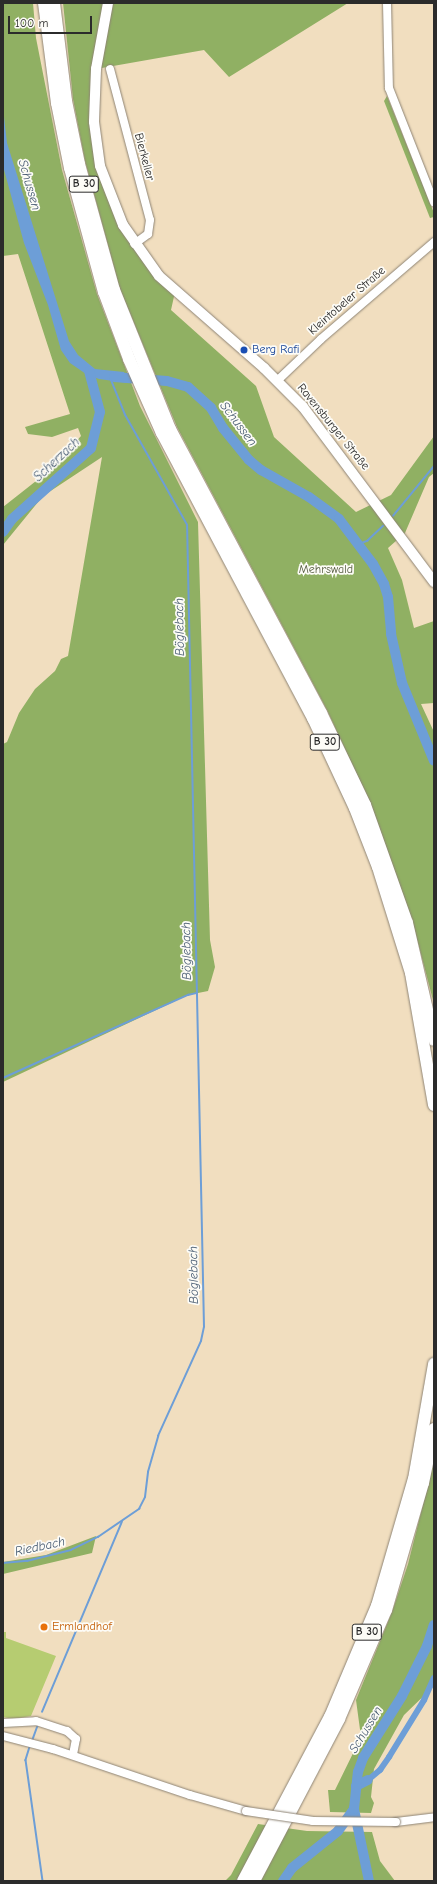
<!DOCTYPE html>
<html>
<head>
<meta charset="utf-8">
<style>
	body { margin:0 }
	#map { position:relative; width:437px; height:1884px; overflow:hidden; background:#f1debf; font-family:"Comic Neue",sans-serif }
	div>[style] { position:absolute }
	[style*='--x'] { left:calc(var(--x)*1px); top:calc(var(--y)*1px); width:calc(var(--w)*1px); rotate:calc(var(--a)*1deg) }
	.green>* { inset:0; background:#b6cc71 }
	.forest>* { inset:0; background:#90b063 }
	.water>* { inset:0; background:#6d9ed7 }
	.stream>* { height:1.5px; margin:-0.75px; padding:0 0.75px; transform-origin:0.75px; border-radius:0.75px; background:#6d9ed7 }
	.canal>* { height:6px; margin:-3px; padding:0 3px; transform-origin:3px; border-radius:3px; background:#6d9ed7 }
	.river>* { height:10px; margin:-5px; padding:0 5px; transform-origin:5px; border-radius:5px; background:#6d9ed7 }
	.roads { filter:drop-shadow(0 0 1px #8e8475) drop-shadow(0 0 1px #8e8475) }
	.minor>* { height:8px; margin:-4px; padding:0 4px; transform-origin:4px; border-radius:4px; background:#fff }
	.major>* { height:10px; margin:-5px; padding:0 5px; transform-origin:5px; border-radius:5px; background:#fff }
	.highway>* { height:12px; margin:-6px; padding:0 6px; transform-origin:6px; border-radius:6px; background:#fff }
	.bridges { filter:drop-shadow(0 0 1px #8e8475) drop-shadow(0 0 1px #8e8475) }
	.minor-bridge>* { height:8px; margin:-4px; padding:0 4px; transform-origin:4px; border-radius:4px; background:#fff }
	.dots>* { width:11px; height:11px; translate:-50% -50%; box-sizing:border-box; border:2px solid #fdfcf7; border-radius:50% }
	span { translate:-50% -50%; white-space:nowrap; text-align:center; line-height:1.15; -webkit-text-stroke:3.5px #fdfcf7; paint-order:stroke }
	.shield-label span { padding:1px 3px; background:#fdfcf7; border:1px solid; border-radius:3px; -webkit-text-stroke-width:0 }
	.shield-label { font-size:11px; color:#2b2b2b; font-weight:700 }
	.street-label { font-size:12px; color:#2b2b2b }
	.transit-label { font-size:12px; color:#164399 }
	.left { translate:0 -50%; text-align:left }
	.park-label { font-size:12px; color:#555b40 }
	.food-label { font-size:12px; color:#c56008 }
	.water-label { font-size:13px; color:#455970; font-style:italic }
	.frame { position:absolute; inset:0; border:4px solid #2b2b2b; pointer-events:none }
	.scale { position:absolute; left:8px; top:16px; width:84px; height:18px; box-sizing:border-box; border:2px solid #2b2b2b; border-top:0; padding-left:5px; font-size:12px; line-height:14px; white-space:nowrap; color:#2b2b2b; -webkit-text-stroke:3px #fdfcf7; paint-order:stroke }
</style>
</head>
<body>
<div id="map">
	<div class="green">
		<i style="clip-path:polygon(3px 1632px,6px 1632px,6px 1638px,56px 1656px,31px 1716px,13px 1719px,3px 1717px)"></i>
	</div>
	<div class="forest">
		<i style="clip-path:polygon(3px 3px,33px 3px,36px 38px,62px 170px,97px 294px,140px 406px,198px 522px,210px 940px,215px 967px,208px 991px,188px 995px,3px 1082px,3px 744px,7px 742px,19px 713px,35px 689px,55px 671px,61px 659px,68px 656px,102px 457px,43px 496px,3px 545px,3px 507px,50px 470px,81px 436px,78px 428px,52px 437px,28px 434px,25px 427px,70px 414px,18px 254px,3px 256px)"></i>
		<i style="clip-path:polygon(63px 3px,348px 3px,229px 77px,204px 50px,96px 69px,94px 122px,115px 209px,175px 292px,171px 310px,256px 386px,274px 437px,356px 512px,391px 495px,434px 436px,434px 473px,429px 477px,405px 533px,388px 548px,402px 580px,414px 628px,434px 621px,434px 703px,421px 704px,434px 732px,434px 1004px,412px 920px,370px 803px,327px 710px,177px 427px,120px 289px,85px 161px,73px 99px)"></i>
		<i style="clip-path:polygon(387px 96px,434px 213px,434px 217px,430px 218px,384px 101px)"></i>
		<i style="clip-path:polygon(434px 1461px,434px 1686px,404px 1715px,374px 1769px,371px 1797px,374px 1803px,371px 1813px,330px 1812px,328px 1790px,335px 1790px,361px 1737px,356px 1700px,392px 1612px,408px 1564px)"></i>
		<i style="clip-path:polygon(96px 1536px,92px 1553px,3px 1574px,3px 1562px,46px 1555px)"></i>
		<i style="clip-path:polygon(258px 1824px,307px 1831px,372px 1832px,380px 1861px,395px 1881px,225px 1881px,231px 1875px)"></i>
	</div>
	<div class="water">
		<i style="clip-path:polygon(3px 108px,7px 143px,69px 341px,78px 355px,95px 369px,124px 372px,128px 383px,99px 379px,86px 374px,70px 363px,61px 350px,48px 305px,24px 243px,3px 166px)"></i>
	</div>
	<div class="stream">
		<i style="--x:393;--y:516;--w:65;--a:-50.6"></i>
		<i style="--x:359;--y:544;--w:9;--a:-21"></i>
		<i style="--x:367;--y:541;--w:22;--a:-43"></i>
		<i style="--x:3;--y:1078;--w:203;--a:-24.2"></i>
		<i style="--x:188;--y:995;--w:9;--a:-13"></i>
		<i style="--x:3;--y:1563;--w:24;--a:-5"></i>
		<i style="--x:27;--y:1561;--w:45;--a:-14"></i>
		<i style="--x:71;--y:1550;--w:30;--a:-26"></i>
		<i style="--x:98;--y:1537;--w:50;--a:-34.3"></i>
		<i style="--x:139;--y:1509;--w:13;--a:-63"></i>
		<i style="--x:145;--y:1497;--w:25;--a:-83"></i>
		<i style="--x:148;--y:1472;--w:37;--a:-74"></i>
		<i style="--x:158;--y:1436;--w:104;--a:-65.6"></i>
		<i style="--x:201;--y:1341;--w:14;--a:-78"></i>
		<i style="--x:204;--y:1327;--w:802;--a:-91.21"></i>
		<i style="--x:187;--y:525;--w:126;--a:-119.4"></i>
		<i style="--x:125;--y:415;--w:38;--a:-112"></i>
		<i style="--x:42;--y:1712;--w:206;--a:-67.2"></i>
		<i style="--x:32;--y:1741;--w:15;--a:-70"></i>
		<i style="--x:30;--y:1747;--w:14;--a:107"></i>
		<i style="--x:26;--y:1760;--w:122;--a:82"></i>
	</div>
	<div class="canal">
		<i style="--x:368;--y:1780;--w:16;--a:-40"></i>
		<i style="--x:380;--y:1770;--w:16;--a:-55"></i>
		<i style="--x:389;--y:1757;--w:67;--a:-58.4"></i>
		<i style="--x:424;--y:1700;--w:24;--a:-66"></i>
	</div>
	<div class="river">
		<i style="--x:114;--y:377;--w:53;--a:4.3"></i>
		<i style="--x:167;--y:381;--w:22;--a:16"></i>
		<i style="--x:188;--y:387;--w:31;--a:42"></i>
		<i style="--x:211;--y:408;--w:23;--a:59"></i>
		<i style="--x:223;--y:428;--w:41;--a:50.9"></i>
		<i style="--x:249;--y:460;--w:16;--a:40"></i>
		<i style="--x:261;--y:470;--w:55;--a:29.4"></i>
		<i style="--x:309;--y:497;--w:37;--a:36"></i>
		<i style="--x:339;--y:519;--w:56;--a:52.9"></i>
		<i style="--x:373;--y:564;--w:23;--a:61"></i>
		<i style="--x:384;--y:584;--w:14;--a:73"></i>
		<i style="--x:388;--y:597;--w:37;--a:85"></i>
		<i style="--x:391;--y:634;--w:50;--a:77.3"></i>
		<i style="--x:402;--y:683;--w:84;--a:67.7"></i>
		<i style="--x:3;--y:532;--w:16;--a:-55"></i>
		<i style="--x:12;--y:519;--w:106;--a:-41.9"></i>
		<i style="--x:91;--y:448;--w:37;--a:-76"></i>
		<i style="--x:100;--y:412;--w:42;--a:-105"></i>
		<i style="--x:356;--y:1786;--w:13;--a:-27"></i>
		<i style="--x:283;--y:1881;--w:16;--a:-55"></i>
		<i style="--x:292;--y:1868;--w:59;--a:-38.8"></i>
		<i style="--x:338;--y:1831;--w:27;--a:-54"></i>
		<i style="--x:369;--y:1881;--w:74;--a:-101.8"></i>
		<i style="--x:354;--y:1809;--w:37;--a:-84"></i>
		<i style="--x:358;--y:1772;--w:15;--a:-70"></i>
		<i style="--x:363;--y:1758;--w:73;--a:-57.8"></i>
		<i style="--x:402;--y:1696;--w:56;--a:-63.4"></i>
		<i style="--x:427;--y:1646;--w:22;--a:-72"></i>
	</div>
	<div class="roads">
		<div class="minor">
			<i style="--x:387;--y:3;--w:85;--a:88.7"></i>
			<i style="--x:389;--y:88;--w:123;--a:68.5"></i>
			<i style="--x:110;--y:69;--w:156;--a:75.2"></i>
			<i style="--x:150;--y:220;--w:14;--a:98"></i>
			<i style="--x:148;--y:234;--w:17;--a:144"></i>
			<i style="--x:278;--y:380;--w:59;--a:-43.6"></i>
			<i style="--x:321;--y:339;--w:149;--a:-40.6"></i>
			<i style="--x:3;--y:1723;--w:33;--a:-3"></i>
			<i style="--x:36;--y:1721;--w:33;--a:18"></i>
			<i style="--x:67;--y:1731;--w:12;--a:42"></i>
			<i style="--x:76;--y:1739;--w:16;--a:101"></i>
			<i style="--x:3;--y:1736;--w:52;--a:14.6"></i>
			<i style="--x:53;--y:1749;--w:145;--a:18.6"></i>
			<i style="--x:190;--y:1795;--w:58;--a:15.9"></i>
			<i style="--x:396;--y:1822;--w:38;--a:-7"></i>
		</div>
		<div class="major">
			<i style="--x:108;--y:3;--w:67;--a:100.3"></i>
			<i style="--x:96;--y:69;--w:53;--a:92.2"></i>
			<i style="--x:94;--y:122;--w:44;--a:82.2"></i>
			<i style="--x:100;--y:166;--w:63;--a:68.7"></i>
			<i style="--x:123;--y:225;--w:62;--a:54.8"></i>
			<i style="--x:159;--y:276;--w:140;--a:41.2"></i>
			<i style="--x:264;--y:368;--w:55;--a:45"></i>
			<i style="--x:303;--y:407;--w:219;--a:53.2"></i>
		</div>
		<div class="highway">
			<i style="--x:44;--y:3;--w:101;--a:82.6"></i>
			<i style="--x:57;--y:103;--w:66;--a:78.7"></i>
			<i style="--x:70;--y:168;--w:129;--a:74.7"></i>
			<i style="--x:104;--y:292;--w:72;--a:69.5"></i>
			<i style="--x:129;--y:359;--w:81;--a:66"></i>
			<i style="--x:162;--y:433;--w:323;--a:62.1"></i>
			<i style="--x:313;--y:718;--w:99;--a:65"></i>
			<i style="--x:355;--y:808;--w:63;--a:68.7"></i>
			<i style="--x:378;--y:867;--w:111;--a:72.7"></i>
			<i style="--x:411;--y:973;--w:134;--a:80.1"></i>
			<i style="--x:54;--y:3;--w:99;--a:83"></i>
			<i style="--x:66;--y:101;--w:64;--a:78.3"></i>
			<i style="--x:79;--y:164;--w:131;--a:74.5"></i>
			<i style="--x:114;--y:290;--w:150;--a:68.1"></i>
			<i style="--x:170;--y:429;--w:322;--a:62"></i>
			<i style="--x:321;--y:713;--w:102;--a:64.4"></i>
			<i style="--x:365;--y:805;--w:125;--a:70.4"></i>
			<i style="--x:407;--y:923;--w:120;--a:77"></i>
			<i style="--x:243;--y:1881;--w:186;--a:-62.1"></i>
			<i style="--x:330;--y:1717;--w:121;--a:-67.1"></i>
			<i style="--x:377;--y:1606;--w:132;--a:-73.8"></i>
			<i style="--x:414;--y:1479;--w:117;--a:-80.1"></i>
			<i style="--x:254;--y:1881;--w:183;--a:-62.3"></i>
			<i style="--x:339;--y:1719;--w:119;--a:-66.7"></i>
			<i style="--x:386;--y:1610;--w:132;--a:-73.8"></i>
			<i style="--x:423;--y:1483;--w:55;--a:-78.5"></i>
		</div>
	</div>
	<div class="bridges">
		<div class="minor-bridge">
			<i style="--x:246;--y:1811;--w:68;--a:8.5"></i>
			<i style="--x:313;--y:1821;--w:83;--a:0.7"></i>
		</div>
	</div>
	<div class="dots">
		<i style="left:244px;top:350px;background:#1a4fb4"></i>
		<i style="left:44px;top:1627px;background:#e8710a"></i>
	</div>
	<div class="shield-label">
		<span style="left:84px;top:184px">B 30</span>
		<span style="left:325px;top:742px">B 30</span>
		<span style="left:367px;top:1632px">B 30</span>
	</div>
	<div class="street-label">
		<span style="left:144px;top:157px;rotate:75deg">Bierkeller</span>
		<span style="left:347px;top:301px;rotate:-41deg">Kleintobeler Straße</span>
		<span style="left:333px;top:427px;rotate:51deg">Ravensburger Straße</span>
	</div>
	<div class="transit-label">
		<span class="left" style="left:252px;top:350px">Berg Rafi</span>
	</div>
	<div class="park-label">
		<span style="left:326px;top:570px">Mehrswald</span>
	</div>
	<div class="food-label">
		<span class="left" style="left:52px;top:1627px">Ermlandhof</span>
	</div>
	<div class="water-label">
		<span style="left:29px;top:185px;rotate:74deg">Schussen</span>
		<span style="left:238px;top:424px;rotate:53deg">Schussen</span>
		<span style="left:57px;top:460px;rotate:-43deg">Scherzach</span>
		<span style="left:180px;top:627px;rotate:-91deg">Böglebach</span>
		<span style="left:187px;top:951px;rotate:-91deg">Böglebach</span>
		<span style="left:194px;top:1275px;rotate:-91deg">Böglebach</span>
		<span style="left:40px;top:1547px;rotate:-12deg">Riedbach</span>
		<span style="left:366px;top:1730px;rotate:-59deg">Schussen</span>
	</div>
	<div class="frame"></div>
	<div class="scale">100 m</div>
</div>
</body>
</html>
